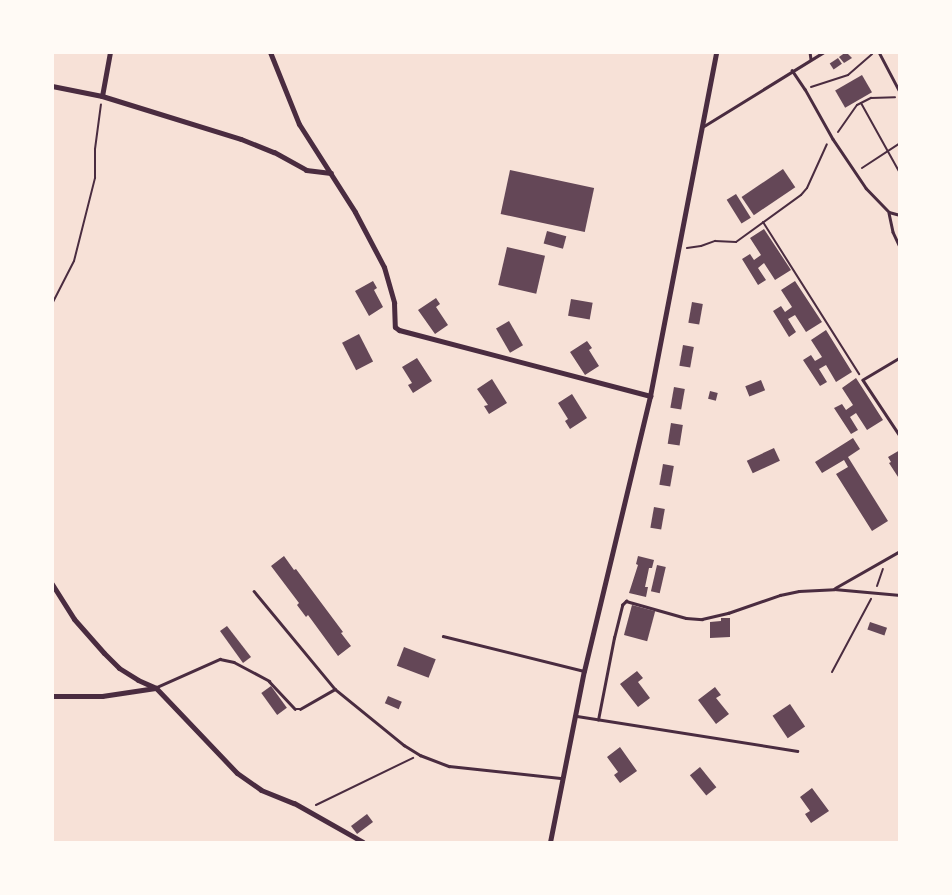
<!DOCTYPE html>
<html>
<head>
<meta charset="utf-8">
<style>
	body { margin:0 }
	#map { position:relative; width:952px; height:895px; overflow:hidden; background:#f7e1d7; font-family:"Playfair Display",serif }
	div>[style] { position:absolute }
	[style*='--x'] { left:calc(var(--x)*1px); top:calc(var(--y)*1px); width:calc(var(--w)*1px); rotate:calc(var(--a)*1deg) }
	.building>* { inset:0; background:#644757; transform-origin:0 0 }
	.path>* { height:2px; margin:-1px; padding:0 1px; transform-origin:1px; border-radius:1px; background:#4a2c40 }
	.service>* { height:2.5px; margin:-1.25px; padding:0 1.25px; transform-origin:1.25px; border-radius:1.25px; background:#4a2c40 }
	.minor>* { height:5px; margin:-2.5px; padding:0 2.5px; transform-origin:2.5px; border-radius:2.5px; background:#4a2c40 }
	span { translate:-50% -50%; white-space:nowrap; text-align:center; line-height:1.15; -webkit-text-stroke:4px #fffaf5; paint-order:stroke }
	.frame { position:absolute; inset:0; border:54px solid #fffaf5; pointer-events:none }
</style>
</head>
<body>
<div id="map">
	<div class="building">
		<i style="clip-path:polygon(846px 52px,852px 58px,844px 63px,839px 57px)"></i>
		<i style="left:838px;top:58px;width:7px;height:10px;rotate:56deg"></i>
		<i style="left:862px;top:75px;width:20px;height:31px;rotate:60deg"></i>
		<i style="left:783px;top:169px;width:22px;height:50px;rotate:56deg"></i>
		<i style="left:510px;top:170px;width:86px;height:45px;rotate:12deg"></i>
		<i style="left:736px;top:194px;width:28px;height:11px;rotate:58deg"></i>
		<i style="clip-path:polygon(764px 229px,791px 270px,775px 280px,764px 263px,758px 268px,766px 280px,758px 285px,742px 259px,750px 254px,754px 260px,761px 255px,750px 238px)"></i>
		<i style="left:547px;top:231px;width:20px;height:13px;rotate:15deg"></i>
		<i style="left:507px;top:247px;width:39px;height:39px;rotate:13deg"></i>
		<i style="clip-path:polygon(373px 281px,377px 288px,374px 290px,383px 307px,369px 316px,355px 291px)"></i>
		<i style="clip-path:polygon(795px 281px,822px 322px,806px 332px,795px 315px,788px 319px,796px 332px,789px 337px,773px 311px,781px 306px,785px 312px,792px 307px,781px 290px)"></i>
		<i style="clip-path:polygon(436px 298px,440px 304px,436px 307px,448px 325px,435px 334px,418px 310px)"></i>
		<i style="left:571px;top:299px;width:22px;height:17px;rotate:10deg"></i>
		<i style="left:692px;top:302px;width:11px;height:21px;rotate:10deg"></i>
		<i style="left:509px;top:321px;width:28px;height:15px;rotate:60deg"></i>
		<i style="clip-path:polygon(826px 330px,852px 372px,836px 382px,826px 365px,819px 369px,827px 382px,820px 386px,803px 360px,811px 355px,815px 361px,822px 357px,811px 340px)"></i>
		<i style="left:359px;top:334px;width:31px;height:19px;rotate:63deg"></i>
		<i style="clip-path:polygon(587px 341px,592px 348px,589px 350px,599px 366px,585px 375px,570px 352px)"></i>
		<i style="left:683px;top:345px;width:11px;height:21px;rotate:10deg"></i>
		<i style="clip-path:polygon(417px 358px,432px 381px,413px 393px,408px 385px,412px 383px,402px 367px)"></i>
		<i style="clip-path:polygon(856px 378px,883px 420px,867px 430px,856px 413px,850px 417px,858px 430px,851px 434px,834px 408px,842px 404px,846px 410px,853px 405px,842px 388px)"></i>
		<i style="clip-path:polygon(492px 379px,507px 403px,489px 414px,484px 406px,488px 405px,477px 389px)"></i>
		<i style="left:761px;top:380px;width:11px;height:17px;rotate:68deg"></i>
		<i style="left:674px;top:387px;width:11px;height:21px;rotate:10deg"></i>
		<i style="left:710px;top:391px;width:8px;height:8px;rotate:14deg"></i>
		<i style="clip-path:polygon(572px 394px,587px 418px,570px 429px,565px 421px,568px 419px,558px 403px)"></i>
		<i style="left:671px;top:423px;width:12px;height:21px;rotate:9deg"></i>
		<i style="clip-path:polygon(853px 438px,860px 449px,848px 457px,888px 521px,872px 531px,836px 474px,848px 467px,844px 460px,822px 473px,815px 462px)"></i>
		<i style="left:774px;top:448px;width:14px;height:30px;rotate:65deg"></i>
		<i style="clip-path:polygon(900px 450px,900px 480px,889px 463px,891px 462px,888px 457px)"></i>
		<i style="left:663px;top:464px;width:11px;height:21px;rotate:10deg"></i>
		<i style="left:654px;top:507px;width:11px;height:21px;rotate:10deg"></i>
		<i style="clip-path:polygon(284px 556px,294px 570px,296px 569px,343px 632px,341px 633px,351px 646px,338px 656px,308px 615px,306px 617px,297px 605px,299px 603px,271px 566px)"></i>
		<i style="clip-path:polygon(638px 556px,654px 560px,652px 568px,649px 568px,645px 587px,648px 587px,646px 597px,629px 593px,638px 565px,636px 564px)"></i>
		<i style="left:657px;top:565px;width:9px;height:27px;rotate:13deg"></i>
		<i style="left:632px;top:605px;width:24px;height:31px;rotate:15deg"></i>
		<i style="clip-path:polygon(721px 618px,730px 618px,730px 637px,710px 638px,710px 622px,721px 621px)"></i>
		<i style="left:870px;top:622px;width:18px;height:8px;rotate:19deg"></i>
		<i style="clip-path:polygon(227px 626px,251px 657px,243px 663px,220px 631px)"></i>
		<i style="left:404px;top:647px;width:34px;height:20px;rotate:21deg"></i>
		<i style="clip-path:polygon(637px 671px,643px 678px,638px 682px,650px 698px,638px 707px,620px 684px)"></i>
		<i style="left:271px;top:686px;width:27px;height:12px;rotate:54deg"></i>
		<i style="clip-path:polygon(715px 687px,721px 695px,716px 698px,729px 714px,716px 724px,698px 700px)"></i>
		<i style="left:388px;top:696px;width:15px;height:8px;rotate:23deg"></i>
		<i style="left:790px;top:704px;width:27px;height:21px;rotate:56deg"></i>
		<i style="clip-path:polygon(620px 747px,637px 771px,620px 783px,614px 775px,618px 772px,607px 757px)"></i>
		<i style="left:700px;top:767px;width:26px;height:13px;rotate:51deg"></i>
		<i style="clip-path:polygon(812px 788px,829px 811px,811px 823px,805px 814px,810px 811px,800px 797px)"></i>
		<i style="left:367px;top:814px;width:10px;height:20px;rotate:53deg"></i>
	</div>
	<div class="path">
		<i style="--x:811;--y:87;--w:39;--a:-18"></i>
		<i style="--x:848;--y:75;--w:32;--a:-41"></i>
		<i style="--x:861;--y:103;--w:80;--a:60.9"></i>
		<i style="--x:838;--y:132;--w:33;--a:-55"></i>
		<i style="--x:857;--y:105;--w:16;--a:-27"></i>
		<i style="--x:871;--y:98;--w:24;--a:-2"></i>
		<i style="--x:862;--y:168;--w:45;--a:-33.3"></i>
		<i style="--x:763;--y:222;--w:180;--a:57.7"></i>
		<i style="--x:687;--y:248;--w:14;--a:-8"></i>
		<i style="--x:701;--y:246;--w:15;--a:-20"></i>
		<i style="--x:715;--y:241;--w:21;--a:3"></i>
		<i style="--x:736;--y:242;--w:80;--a:-35.9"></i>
		<i style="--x:801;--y:195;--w:9;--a:-49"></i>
		<i style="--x:807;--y:188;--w:48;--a:-65.6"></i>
		<i style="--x:52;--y:304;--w:48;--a:-62.9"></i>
		<i style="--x:74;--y:261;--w:86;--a:-75.8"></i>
		<i style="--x:95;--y:178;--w:29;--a:-90"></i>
		<i style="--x:95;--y:149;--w:45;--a:-82.4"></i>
		<i style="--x:877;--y:586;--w:18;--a:-71"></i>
		<i style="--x:832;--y:672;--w:83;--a:-61.9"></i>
		<i style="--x:316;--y:805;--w:108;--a:-25.9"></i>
	</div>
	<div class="service">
		<i style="--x:810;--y:52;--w:7;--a:82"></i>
		<i style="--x:879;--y:52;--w:45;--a:62.3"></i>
		<i style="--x:792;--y:70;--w:23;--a:56"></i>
		<i style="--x:805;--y:89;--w:57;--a:60.8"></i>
		<i style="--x:833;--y:139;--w:59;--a:56"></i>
		<i style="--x:866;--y:188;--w:33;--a:46"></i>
		<i style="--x:889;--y:212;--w:11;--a:15"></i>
		<i style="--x:704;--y:126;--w:141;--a:-31.7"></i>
		<i style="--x:889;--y:213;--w:19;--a:78"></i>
		<i style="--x:893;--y:232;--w:17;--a:65"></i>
		<i style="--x:900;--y:358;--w:43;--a:149.3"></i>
		<i style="--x:863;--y:380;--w:67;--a:56.5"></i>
		<i style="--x:835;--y:588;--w:75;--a:-29.6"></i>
		<i style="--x:254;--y:591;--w:127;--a:50.4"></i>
		<i style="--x:335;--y:689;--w:89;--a:39.1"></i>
		<i style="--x:404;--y:745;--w:19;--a:32"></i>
		<i style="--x:420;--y:755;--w:31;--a:21"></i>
		<i style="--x:449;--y:766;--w:114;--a:6.1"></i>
		<i style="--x:443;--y:636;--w:145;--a:13.9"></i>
		<i style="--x:157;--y:687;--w:69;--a:-24"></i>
		<i style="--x:220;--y:659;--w:14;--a:12"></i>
		<i style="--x:234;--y:662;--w:40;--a:28"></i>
		<i style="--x:269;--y:681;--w:38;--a:47"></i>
		<i style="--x:295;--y:709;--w:5;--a:0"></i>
		<i style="--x:300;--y:709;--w:40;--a:-29.7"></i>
		<i style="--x:577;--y:716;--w:223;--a:9"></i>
		<i style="--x:598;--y:720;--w:84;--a:-79"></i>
		<i style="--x:614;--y:638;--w:34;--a:-76"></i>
		<i style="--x:622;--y:605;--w:6;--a:-45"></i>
		<i style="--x:626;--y:601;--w:62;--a:15.8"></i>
		<i style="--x:686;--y:618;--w:16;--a:4"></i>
		<i style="--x:702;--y:619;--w:27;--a:-13"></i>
		<i style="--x:728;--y:613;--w:55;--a:-19.1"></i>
		<i style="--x:780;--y:595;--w:19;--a:-12"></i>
		<i style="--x:799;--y:591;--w:35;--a:-3"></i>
		<i style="--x:834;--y:589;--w:66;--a:5.2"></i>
	</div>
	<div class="minor">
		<i style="--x:270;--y:52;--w:78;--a:68.1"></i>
		<i style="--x:299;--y:124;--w:104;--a:57.5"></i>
		<i style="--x:355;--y:212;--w:62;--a:62.2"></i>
		<i style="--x:384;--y:267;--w:37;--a:74"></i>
		<i style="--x:394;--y:303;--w:24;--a:88"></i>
		<i style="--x:395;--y:327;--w:5;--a:37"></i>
		<i style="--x:399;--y:330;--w:260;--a:14.7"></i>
		<i style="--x:52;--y:86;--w:51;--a:11.3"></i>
		<i style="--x:102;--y:96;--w:145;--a:17.2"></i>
		<i style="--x:241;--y:139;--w:35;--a:22"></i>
		<i style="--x:274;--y:152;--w:37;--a:29"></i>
		<i style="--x:306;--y:170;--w:25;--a:7"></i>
		<i style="--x:102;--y:96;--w:45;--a:-79.7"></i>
		<i style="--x:52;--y:584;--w:41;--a:57.8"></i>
		<i style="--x:74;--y:619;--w:45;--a:48.6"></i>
		<i style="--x:104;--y:653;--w:21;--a:45"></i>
		<i style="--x:119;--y:668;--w:22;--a:32"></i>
		<i style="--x:138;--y:680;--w:20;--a:24"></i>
		<i style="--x:156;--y:688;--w:117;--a:46.4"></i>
		<i style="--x:237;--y:773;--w:29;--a:35"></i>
		<i style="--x:261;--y:790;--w:35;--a:22"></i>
		<i style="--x:294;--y:803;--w:79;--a:29.5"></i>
		<i style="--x:52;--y:696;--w:50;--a:0"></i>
		<i style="--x:102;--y:696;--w:54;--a:-8.6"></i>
		<i style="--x:550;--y:842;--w:174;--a:-78.8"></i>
		<i style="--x:584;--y:671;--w:283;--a:-76.5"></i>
		<i style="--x:650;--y:396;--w:350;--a:-79.1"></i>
	</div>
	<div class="frame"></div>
</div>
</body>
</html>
